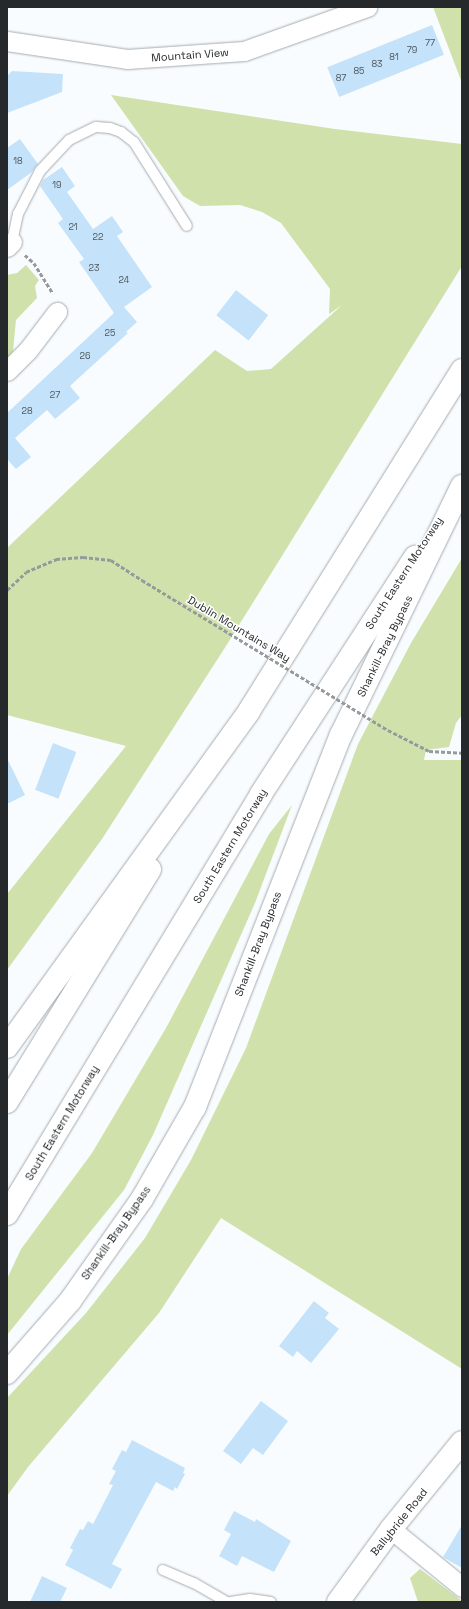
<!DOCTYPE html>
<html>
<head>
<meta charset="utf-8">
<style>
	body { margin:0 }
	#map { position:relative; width:469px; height:1609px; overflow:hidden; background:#f9fcfe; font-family:"Space Grotesk",sans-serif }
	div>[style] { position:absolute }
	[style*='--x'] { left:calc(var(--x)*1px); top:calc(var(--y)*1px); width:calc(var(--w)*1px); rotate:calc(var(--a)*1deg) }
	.green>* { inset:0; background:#d0e1ab }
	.building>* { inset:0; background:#c4e3fa; transform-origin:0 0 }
	.path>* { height:2.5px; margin-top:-1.25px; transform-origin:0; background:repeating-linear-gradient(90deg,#979a9c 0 4px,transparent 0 6px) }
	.roads { filter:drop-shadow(0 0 1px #a3abb1) drop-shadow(0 0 1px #a3abb1) }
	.service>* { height:10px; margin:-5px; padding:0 5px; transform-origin:5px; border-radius:5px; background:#fff }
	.minor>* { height:19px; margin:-9.5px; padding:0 9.5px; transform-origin:9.5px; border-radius:9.5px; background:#fff }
	.tertiary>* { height:22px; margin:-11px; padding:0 11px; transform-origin:11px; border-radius:11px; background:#fff }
	.motorway>* { height:22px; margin:-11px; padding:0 11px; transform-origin:11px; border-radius:11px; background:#fff }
	.path-bridge>* { height:2.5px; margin-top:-1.25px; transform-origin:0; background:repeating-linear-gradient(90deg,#979a9c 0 4px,transparent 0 6px) }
	span { translate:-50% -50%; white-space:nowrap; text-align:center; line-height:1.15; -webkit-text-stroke:3px #fff; paint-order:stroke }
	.number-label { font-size:9px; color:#4e585f }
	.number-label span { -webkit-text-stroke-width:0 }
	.street-label { font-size:11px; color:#26292b }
	.frame { position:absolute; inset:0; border:8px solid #26292b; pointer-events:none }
</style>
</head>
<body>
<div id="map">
	<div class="green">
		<i style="clip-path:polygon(433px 7px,462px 7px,462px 83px)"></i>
		<i style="clip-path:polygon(111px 95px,335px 129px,462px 144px,462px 266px,226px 646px,102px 839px,7px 970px,7px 894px,126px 746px,7px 715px,7px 548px,215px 350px,247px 371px,271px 369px,342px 305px,329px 314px,330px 289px,281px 223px,262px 212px,240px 205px,200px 206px,183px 196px)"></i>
		<i style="clip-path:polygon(26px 265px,39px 280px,35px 286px,37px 298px,16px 320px,13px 351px,7px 362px,7px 275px,17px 273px)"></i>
		<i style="clip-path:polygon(462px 558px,462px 715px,456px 723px,449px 747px,426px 750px,424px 760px,462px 760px,462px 1369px,221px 1218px,159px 1313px,28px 1467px,7px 1496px,7px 1398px,86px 1313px,145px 1238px,191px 1160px,246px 1048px,358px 744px,411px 643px)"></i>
		<i style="clip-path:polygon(292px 805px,255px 903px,153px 1135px,124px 1190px,7px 1335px,7px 1279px,21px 1249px,92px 1153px,166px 1028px,269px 834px)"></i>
		<i style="clip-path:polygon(420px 1569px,462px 1601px,462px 1602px,418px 1602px,410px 1578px)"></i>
	</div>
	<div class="building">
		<i style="left:432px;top:25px;width:32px;height:113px;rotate:68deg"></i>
		<i style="clip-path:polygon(12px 71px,63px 74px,62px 92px,7px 113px,7px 76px)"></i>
		<i style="clip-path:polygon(20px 139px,38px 164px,32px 172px,7px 190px,7px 148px)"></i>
		<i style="clip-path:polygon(62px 167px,75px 186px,67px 192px,93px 229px,112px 216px,123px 232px,117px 236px,152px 287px,124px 307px,137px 322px,126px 332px,128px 333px,70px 386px,80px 398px,55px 419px,47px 410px,15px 438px,31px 457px,16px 469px,7px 459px,7px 413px,114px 313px,79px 262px,84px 259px,58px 223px,63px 219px,40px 186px,43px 180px)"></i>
		<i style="left:236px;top:290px;width:41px;height:32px;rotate:38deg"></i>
		<i style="left:53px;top:743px;width:25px;height:50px;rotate:21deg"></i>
		<i style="clip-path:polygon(7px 758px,25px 795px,7px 804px)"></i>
		<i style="clip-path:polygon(314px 1301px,329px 1313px,325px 1318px,339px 1329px,311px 1363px,297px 1351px,293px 1357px,279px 1346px)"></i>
		<i style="clip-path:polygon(261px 1401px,288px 1421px,263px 1455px,253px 1448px,241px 1464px,223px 1451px)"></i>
		<i style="clip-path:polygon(132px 1440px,185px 1468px,183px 1473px,185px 1474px,177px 1489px,175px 1487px,173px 1491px,156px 1482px,112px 1564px,122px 1569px,111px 1589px,65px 1565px,73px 1550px,70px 1548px,80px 1529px,83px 1530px,88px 1521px,93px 1524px,113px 1485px,109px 1484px,116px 1471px,112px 1469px,122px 1450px,126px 1452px)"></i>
		<i style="clip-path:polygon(234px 1511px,255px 1522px,256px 1519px,291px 1541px,274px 1572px,242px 1556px,237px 1566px,219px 1556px,231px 1534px,224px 1530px)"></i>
		<i style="clip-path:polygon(462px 1525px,462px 1568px,443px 1557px)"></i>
		<i style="clip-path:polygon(42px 1576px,67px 1588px,60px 1602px,30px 1602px)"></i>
	</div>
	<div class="path">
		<i style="--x:25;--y:255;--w:12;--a:42"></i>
		<i style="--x:34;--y:263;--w:36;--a:58"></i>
		<i style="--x:7;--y:590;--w:26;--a:-43"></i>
		<i style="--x:26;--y:572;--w:33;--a:-23"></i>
		<i style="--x:56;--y:559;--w:27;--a:-4"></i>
		<i style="--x:83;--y:557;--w:28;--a:6"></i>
		<i style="--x:111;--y:560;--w:37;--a:33"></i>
		<i style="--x:429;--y:751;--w:33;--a:3"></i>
	</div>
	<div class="roads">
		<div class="service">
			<i style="--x:12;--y:242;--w:29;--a:-78"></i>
			<i style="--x:18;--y:214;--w:48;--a:-62.9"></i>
			<i style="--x:40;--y:171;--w:42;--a:-46.9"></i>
			<i style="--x:69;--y:140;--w:30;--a:-26"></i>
			<i style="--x:96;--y:127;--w:14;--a:4"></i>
			<i style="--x:110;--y:128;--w:12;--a:20"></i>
			<i style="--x:121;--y:132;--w:16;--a:38"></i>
			<i style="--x:134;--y:142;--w:99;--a:57.8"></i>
			<i style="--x:163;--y:1570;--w:34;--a:23"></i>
			<i style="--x:194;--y:1583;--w:38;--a:30"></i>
			<i style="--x:231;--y:1602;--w:19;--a:-9"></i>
			<i style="--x:250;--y:1599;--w:21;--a:8"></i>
		</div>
		<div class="minor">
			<i style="--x:7;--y:41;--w:121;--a:8.5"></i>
			<i style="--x:127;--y:59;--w:117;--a:-3.9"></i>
			<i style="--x:244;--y:51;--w:131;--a:-19.7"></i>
			<i style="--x:7;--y:247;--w:7;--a:-45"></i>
			<i style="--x:7;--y:371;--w:30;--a:-45"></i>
			<i style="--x:28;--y:350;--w:48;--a:-52.7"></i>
			<i style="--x:391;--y:1529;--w:92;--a:39.2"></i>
		</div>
		<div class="tertiary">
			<i style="--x:338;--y:1602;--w:90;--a:-54"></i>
			<i style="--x:391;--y:1529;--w:112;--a:-50.8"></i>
		</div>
		<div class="motorway">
			<i style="--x:7;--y:1047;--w:414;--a:-54.2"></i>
			<i style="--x:249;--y:711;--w:402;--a:-58"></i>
			<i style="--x:7;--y:1102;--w:273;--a:-58.4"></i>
			<i style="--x:7;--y:1214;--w:491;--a:-58.8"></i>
			<i style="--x:261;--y:794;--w:283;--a:-57"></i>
			<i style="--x:7;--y:1373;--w:96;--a:-48.8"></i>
			<i style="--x:70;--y:1301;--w:125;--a:-54.8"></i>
			<i style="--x:142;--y:1199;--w:106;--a:-60.1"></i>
			<i style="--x:195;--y:1107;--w:400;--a:-68.6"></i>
			<i style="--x:341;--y:735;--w:277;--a:-64.1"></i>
		</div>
	</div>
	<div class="path-bridge">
		<i style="--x:142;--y:580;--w:288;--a:31.4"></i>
		<i style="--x:388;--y:730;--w:46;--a:27.1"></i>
	</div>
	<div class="number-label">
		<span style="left:430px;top:43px">77</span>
		<span style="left:412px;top:50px">79</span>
		<span style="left:394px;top:57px">81</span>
		<span style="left:377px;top:64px">83</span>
		<span style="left:359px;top:71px">85</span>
		<span style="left:341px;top:78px">87</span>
		<span style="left:18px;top:161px">18</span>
		<span style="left:57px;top:185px">19</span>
		<span style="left:73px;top:227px">21</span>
		<span style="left:98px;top:237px">22</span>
		<span style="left:94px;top:268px">23</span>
		<span style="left:124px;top:280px">24</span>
		<span style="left:110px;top:333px">25</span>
		<span style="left:85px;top:356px">26</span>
		<span style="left:55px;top:395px">27</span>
		<span style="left:27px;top:411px">28</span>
	</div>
	<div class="street-label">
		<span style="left:190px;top:55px;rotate:-4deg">Mountain View</span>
		<span style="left:404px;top:573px;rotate:-57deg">South Eastern Motorway</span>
		<span style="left:239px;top:629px;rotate:31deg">Dublin Mountains Way</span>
		<span style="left:385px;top:646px;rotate:-64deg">Shankill-Bray Bypass</span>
		<span style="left:230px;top:846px;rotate:-59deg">South Eastern Motorway</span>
		<span style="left:258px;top:944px;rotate:-69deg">Shankill-Bray Bypass</span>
		<span style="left:62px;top:1123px;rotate:-59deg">South Eastern Motorway</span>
		<span style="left:116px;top:1233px;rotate:-55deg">Shankill-Bray Bypass</span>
		<span style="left:399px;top:1522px;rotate:-51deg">Ballybride Road</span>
	</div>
	<div class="frame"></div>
</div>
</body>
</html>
